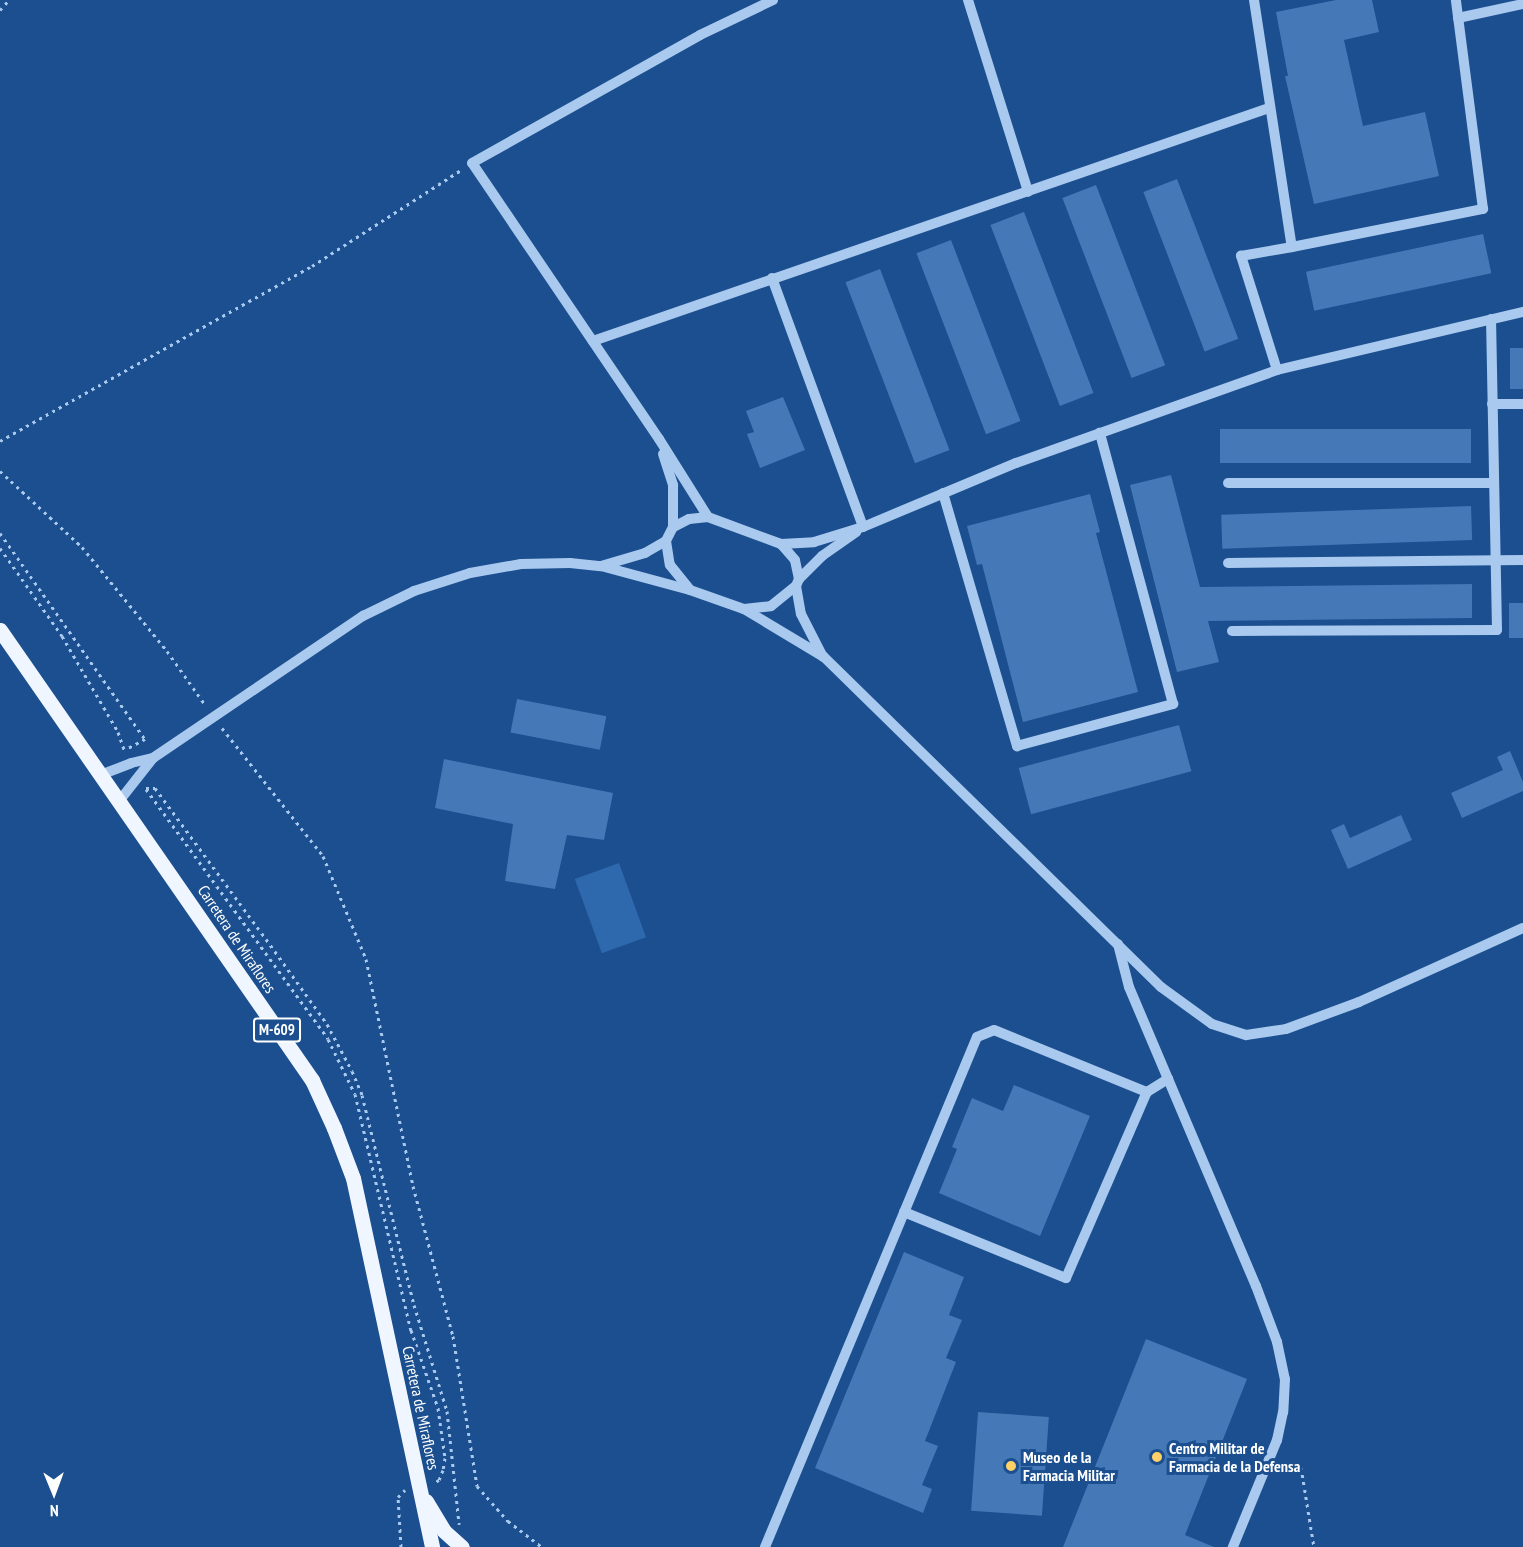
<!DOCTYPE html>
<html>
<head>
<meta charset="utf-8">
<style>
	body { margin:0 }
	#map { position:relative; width:1523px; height:1547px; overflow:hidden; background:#1b4f8f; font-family:"PT Sans Narrow",sans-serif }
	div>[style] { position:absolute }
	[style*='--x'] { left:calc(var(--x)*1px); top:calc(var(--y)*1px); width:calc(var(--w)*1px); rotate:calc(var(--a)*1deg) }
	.green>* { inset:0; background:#2e69ad; transform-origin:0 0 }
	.building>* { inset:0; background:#4478b7; transform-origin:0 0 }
	.path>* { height:3px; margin-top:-1.5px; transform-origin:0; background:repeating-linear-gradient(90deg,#a9c9ee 0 3px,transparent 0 7.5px) }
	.minor>* { height:10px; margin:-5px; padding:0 5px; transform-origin:5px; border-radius:5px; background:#a9c9ee }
	.major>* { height:15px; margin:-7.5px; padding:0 7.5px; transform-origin:7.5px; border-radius:7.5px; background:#f0f6ff }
	.dots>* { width:16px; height:16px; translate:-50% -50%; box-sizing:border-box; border:3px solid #1b4f8f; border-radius:50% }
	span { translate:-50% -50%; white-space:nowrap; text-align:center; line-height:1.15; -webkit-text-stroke:6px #1b4f8f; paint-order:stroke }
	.shield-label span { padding:2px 4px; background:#1b4f8f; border:2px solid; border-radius:4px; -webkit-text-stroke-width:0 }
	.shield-label { font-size:15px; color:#fff; font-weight:700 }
	.street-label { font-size:16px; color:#fff }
	.poi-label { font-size:16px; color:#fff; font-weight:700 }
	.left { translate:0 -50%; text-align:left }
	.north { position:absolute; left:24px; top:1463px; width:60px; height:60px; -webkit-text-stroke:4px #1b4f8f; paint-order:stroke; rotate:179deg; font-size:16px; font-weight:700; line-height:24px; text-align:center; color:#fff }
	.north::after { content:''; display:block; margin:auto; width:21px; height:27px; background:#fff; clip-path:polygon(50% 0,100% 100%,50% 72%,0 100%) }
</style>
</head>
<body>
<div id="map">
	<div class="green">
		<i style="left:619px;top:863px;width:79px;height:47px;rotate:70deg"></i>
	</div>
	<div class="building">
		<i style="clip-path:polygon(1336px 0,1372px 0,1379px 32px,1344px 40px,1363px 126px,1425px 112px,1439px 176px,1314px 204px,1285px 76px,1288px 76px,1276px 12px)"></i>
		<i style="left:1177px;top:179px;width:171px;height:36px;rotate:69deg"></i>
		<i style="left:1096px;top:185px;width:193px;height:36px;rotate:69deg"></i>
		<i style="left:1024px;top:212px;width:194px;height:36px;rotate:69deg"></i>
		<i style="left:1483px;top:234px;width:40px;height:181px;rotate:78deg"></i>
		<i style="left:951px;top:240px;width:194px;height:37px;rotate:69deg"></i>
		<i style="left:880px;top:269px;width:194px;height:37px;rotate:69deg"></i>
		<i style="left:1510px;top:348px;width:13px;height:41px"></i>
		<i style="clip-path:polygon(783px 397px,805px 450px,760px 468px,747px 434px,754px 432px,746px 411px)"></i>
		<i style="left:1471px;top:429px;width:34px;height:251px;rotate:90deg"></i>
		<i style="clip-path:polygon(1171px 475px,1200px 587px,1472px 584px,1472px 618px,1208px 621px,1219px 662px,1177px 672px,1130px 485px)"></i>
		<i style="clip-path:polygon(1090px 494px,1100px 532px,1096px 533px,1138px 692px,1023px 722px,982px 564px,977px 565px,967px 526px)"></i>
		<i style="left:1471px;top:506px;width:34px;height:250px;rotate:88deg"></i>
		<i style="left:1509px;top:603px;width:14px;height:35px"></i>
		<i style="left:517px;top:699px;width:91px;height:34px;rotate:11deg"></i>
		<i style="left:1179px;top:725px;width:48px;height:166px;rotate:75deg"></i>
		<i style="clip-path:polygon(1510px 751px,1523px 782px,1523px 791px,1462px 818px,1451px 793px,1503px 770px,1497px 757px)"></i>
		<i style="clip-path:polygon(444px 759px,613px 793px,604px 840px,567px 835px,555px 889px,505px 881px,513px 824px,435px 808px)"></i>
		<i style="clip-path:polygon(1401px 815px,1412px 840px,1348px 869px,1331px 830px,1344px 824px,1350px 838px)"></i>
		<i style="clip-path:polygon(1014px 1085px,1090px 1116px,1040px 1236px,939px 1193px,957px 1149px,952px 1147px,972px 1098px,1003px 1111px)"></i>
		<i style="clip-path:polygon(904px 1252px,964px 1277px,949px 1315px,962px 1320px,946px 1358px,956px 1362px,925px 1441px,938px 1446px,922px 1485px,932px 1489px,923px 1513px,815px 1468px)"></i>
		<i style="clip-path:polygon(1146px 1339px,1247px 1379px,1185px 1535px,1214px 1547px,1063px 1547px)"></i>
		<i style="left:978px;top:1412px;width:71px;height:99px;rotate:4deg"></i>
	</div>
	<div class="path">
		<i style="--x:0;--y:10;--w:13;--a:-48"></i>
		<i style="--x:0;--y:441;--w:358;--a:-29.3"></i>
		<i style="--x:312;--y:266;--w:177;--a:-32.8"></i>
		<i style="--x:0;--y:471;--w:112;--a:42.8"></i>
		<i style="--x:82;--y:547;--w:134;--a:50.7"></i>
		<i style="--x:167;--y:651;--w:67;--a:54.7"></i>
		<i style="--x:0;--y:533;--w:252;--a:54.9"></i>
		<i style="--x:145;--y:739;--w:19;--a:152"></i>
		<i style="--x:0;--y:548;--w:108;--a:54.8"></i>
		<i style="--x:62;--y:636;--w:111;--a:59.7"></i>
		<i style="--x:118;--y:732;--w:21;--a:71"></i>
		<i style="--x:222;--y:728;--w:163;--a:51.7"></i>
		<i style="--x:323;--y:856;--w:112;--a:67.3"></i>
		<i style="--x:366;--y:959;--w:232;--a:78.3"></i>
		<i style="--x:413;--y:1186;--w:155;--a:75.1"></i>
		<i style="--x:453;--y:1336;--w:152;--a:80.9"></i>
		<i style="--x:477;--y:1486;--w:47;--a:48.5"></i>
		<i style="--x:508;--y:1521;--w:43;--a:37.4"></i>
		<i style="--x:146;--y:788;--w:9;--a:0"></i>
		<i style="--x:155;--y:788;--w:187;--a:53.7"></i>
		<i style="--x:266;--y:939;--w:105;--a:54.3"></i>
		<i style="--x:327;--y:1024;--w:53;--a:62"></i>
		<i style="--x:352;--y:1071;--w:26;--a:67"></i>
		<i style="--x:362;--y:1095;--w:216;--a:76.1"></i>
		<i style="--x:414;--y:1305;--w:111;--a:72.7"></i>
		<i style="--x:447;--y:1411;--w:114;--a:83.9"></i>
		<i style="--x:146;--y:789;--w:309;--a:53.9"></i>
		<i style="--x:328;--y:1039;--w:61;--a:63.9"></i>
		<i style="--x:355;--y:1094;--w:243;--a:76.7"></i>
		<i style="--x:411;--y:1330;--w:83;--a:70.9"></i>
		<i style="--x:438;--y:1408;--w:50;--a:82"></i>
		<i style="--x:445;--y:1458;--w:12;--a:99"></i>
		<i style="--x:443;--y:1470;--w:11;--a:112"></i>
		<i style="--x:439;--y:1480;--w:4;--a:153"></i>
		<i style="--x:1281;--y:1462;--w:21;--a:14"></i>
		<i style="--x:1301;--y:1467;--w:81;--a:80.8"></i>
		<i style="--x:401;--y:1547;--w:50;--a:-93.4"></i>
		<i style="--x:398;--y:1497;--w:10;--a:-45"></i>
	</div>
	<div class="minor">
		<i style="--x:968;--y:0;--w:201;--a:72.6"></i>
		<i style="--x:1254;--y:0;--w:250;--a:81.3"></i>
		<i style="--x:1292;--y:247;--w:195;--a:-11.3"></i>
		<i style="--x:1483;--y:209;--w:211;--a:-97.4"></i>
		<i style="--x:1458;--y:18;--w:66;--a:-12.2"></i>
		<i style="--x:772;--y:278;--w:265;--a:69.9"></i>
		<i style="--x:593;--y:341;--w:715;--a:-19.02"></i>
		<i style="--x:1277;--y:370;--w:120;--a:-107.5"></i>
		<i style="--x:1241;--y:256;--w:52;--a:-10"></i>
		<i style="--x:1492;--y:404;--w:31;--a:0"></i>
		<i style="--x:663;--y:454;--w:33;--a:72"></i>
		<i style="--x:673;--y:485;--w:42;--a:90"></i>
		<i style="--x:1228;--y:483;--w:265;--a:0"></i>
		<i style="--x:943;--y:493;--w:264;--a:73.7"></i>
		<i style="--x:1017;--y:746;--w:162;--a:-15.1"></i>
		<i style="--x:1173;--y:704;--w:281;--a:-105.1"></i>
		<i style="--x:708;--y:517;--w:92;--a:-122.1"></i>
		<i style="--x:659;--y:439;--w:333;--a:-124.1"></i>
		<i style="--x:472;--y:163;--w:261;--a:-29.3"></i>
		<i style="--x:700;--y:35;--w:81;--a:-25.6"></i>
		<i style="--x:781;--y:544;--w:33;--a:-3"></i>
		<i style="--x:814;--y:542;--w:51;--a:-17"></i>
		<i style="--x:863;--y:527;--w:166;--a:-22.7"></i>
		<i style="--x:1016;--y:463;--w:277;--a:-19.6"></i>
		<i style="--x:1277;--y:370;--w:253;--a:-13.3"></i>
		<i style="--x:1228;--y:563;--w:295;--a:-0.6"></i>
		<i style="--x:601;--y:566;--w:46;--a:-16.5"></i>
		<i style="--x:645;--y:553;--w:24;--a:-30"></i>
		<i style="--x:799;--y:579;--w:33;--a:-45"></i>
		<i style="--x:822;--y:556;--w:42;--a:-35.2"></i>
		<i style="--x:796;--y:586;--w:28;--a:80"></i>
		<i style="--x:801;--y:614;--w:48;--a:62.9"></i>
		<i style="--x:744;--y:609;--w:27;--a:-6"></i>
		<i style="--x:771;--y:606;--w:32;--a:-39"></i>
		<i style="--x:796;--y:586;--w:8;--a:-67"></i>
		<i style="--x:799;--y:579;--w:19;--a:-102"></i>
		<i style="--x:795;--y:560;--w:21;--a:-131"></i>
		<i style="--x:781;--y:544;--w:78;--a:-159.7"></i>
		<i style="--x:708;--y:517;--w:19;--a:174"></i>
		<i style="--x:689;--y:519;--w:18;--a:153"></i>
		<i style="--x:673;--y:527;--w:16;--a:117"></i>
		<i style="--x:666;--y:541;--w:24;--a:81"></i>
		<i style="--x:670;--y:565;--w:32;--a:51"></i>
		<i style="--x:690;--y:590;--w:57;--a:19.4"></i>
		<i style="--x:744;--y:609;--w:93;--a:31"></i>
		<i style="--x:824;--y:657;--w:472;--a:44.4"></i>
		<i style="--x:1161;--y:987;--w:63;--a:36"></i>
		<i style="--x:1212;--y:1024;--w:36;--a:18"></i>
		<i style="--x:1246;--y:1035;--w:40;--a:-8.5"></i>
		<i style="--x:1286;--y:1029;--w:78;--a:-20.3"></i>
		<i style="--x:1359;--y:1002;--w:180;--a:-24.3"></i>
		<i style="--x:1232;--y:631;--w:265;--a:-0.2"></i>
		<i style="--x:1497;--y:630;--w:311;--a:-91.1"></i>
		<i style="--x:103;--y:774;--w:30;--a:-21"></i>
		<i style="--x:131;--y:763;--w:23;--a:-13"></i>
		<i style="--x:153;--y:758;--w:254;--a:-34.1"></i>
		<i style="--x:363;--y:616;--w:57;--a:-26.1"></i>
		<i style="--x:414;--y:591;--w:59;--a:-17.8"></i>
		<i style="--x:470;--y:573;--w:52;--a:-10"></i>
		<i style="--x:521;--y:564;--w:49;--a:-1.2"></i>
		<i style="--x:570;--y:563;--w:31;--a:6"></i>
		<i style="--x:601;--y:566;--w:92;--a:15.1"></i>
		<i style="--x:120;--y:800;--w:53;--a:-51.8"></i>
		<i style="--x:1118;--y:944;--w:44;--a:75.7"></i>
		<i style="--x:1129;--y:987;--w:325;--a:67"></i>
		<i style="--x:1256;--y:1286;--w:60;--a:69.4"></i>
		<i style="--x:1277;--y:1342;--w:38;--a:78"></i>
		<i style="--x:1285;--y:1379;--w:33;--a:93"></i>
		<i style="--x:1283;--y:1412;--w:29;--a:102"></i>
		<i style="--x:1277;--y:1440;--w:116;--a:112.4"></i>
		<i style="--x:904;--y:1212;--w:175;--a:22.2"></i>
		<i style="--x:1066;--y:1278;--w:203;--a:-66.5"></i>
		<i style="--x:1147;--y:1092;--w:25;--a:-32"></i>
		<i style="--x:765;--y:1547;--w:552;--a:-67.43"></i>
		<i style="--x:977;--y:1037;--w:18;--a:-22"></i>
		<i style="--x:994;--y:1030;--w:165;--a:22.1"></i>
	</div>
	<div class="major">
		<i style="--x:0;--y:630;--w:548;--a:55.27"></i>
		<i style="--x:312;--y:1080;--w:53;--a:65.4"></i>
		<i style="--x:334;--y:1128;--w:53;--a:69.2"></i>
		<i style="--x:353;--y:1178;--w:377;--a:77.9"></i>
		<i style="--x:426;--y:1501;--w:35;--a:59"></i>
		<i style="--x:444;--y:1531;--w:24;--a:42"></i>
	</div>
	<div class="dots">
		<i style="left:1157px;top:1457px;background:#ffd166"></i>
		<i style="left:1011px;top:1466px;background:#ffd166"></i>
	</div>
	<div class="shield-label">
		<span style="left:277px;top:1030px">M-609</span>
	</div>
	<div class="street-label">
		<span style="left:237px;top:939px;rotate:56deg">Carretera de Miraflores</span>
		<span style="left:421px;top:1408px;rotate:78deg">Carretera de Miraflores</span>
	</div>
	<div class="poi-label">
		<span class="left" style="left:1169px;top:1457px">Centro Militar de<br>Farmacia de la Defensa</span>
		<span class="left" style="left:1023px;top:1466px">Museo de la<br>Farmacia Militar</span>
	</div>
	<div class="north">N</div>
</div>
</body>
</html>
